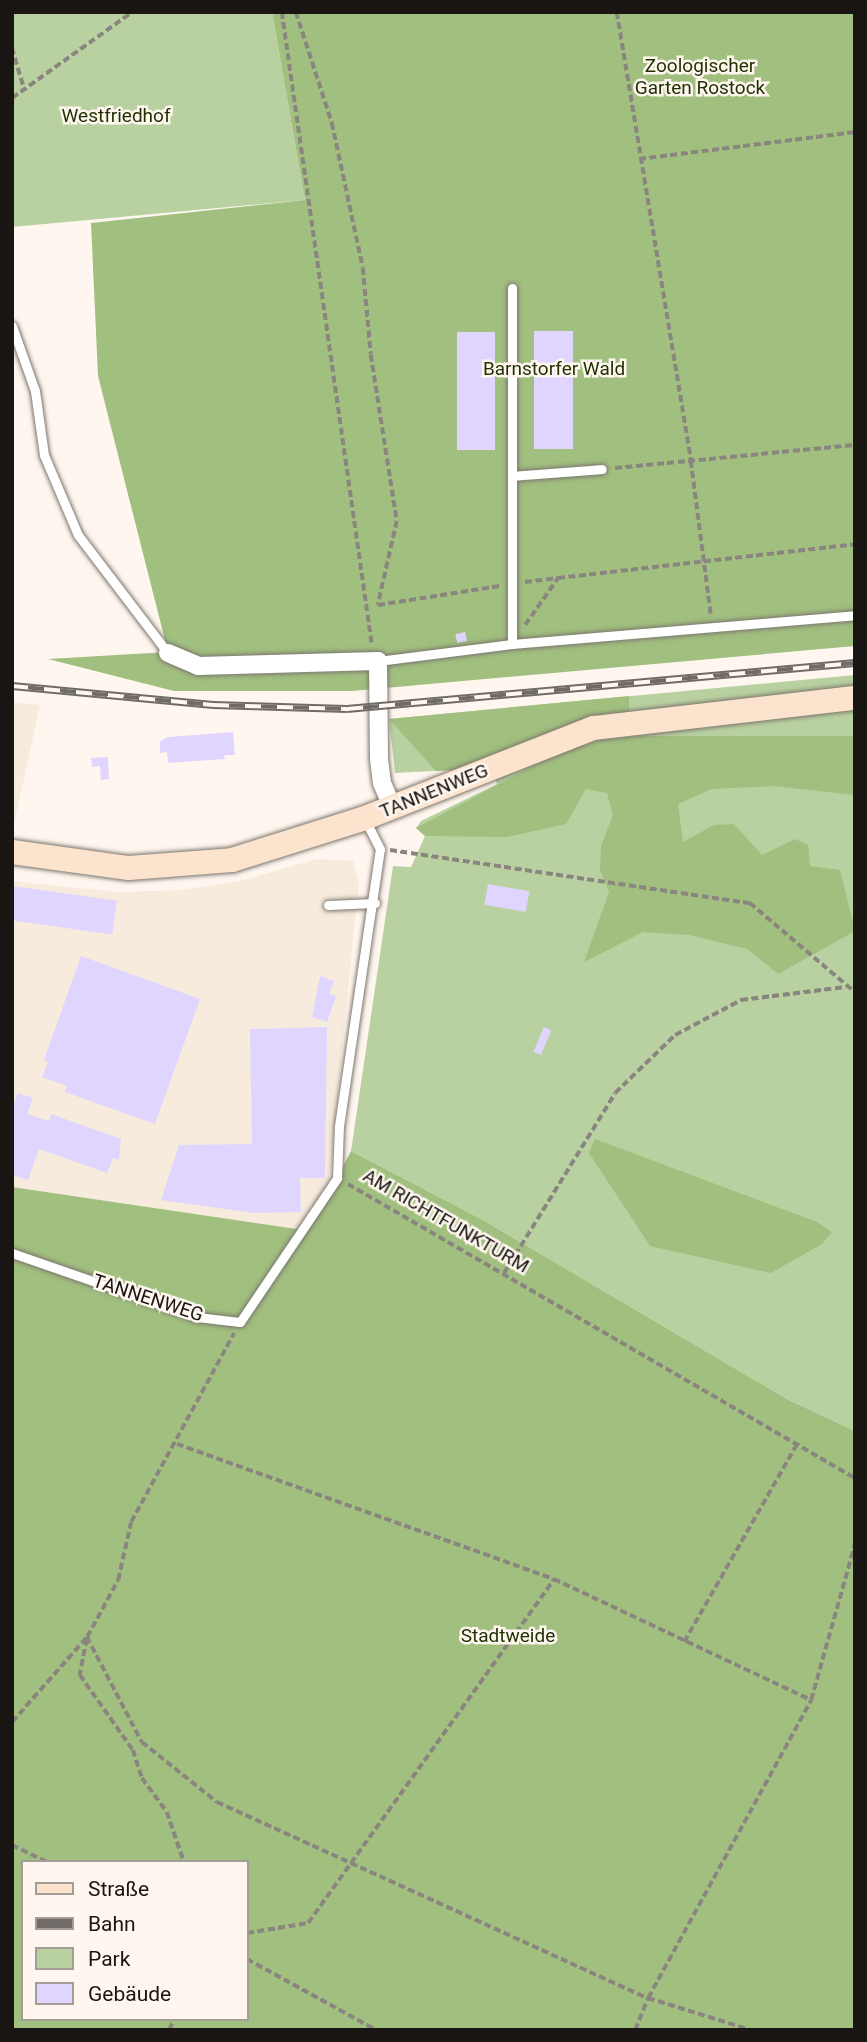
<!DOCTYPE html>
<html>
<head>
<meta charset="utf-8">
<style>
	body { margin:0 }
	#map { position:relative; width:867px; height:2042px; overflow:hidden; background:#fff7ef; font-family:Roboto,sans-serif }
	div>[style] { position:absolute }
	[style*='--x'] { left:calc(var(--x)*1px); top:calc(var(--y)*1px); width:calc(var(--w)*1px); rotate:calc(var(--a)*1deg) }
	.built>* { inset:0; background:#f6ebdc }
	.green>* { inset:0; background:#b9d1a0 }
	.forest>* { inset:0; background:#a1bf7f }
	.building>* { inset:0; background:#e0d5fe; transform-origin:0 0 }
	.path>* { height:3.5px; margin-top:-1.75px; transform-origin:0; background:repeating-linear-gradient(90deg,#8a857f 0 7px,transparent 0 10.5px) }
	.roads { filter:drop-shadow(0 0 2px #7d776f) drop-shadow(0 0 2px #7d776f) }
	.lane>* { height:9px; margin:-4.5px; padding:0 4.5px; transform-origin:4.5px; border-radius:4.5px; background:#fff }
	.street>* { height:18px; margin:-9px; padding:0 9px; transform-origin:9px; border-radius:9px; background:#fff }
	.secondary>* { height:24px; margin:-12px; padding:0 12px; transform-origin:12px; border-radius:12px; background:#fce3ce }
	.rail>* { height:8px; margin-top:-4px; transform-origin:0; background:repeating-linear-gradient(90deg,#fff7ef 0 16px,#706b66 0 32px); box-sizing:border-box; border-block:2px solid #706b66 }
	span { translate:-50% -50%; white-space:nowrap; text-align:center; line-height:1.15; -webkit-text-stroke:5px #fff7ef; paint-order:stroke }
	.park-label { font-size:19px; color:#1e3001 }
	.street-label { font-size:19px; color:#181512 }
	.frame { position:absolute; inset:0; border:14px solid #181512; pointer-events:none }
	.legend { position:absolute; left:21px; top:1860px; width:228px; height:161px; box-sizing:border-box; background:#fff7ef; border:2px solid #a39d97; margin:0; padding:9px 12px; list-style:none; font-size:21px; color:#181512 }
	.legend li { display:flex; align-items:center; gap:14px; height:35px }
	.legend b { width:35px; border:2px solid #a39d97 }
</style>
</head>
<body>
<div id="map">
	<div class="built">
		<i style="clip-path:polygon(12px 702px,40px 705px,12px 834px)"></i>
		<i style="clip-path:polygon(317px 859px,353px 861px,359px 882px,328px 1190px,298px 1229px,12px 1187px,12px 881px,118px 892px,182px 890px,240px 881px)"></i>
	</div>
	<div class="green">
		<i style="clip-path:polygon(12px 12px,272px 12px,305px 200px,12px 227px)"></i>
		<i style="clip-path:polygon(855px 675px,855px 1431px,787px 1399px,483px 1220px,351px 1151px,393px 866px,411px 867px,425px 836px,416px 828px,421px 821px,497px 784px,491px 768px,395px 773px,389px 719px)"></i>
	</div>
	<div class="forest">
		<i style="clip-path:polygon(272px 12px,855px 12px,855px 646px,352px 691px,174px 691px,48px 659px,168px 652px,98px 376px,91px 223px,305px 200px)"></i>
		<i style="clip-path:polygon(629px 696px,629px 720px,492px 768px,436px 771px,389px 719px)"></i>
		<i style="clip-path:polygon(639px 736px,855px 736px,855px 795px,773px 786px,712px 789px,678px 804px,683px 842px,714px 825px,734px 824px,762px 855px,795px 839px,808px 845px,810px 866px,840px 870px,855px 931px,778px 974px,747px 949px,689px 935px,643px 932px,584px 962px,609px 892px,600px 870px,601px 846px,613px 815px,607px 793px,586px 789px,566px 824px,507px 837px,425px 836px,416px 828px,552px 756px,599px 740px)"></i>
		<i style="clip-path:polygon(595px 1139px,817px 1222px,832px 1232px,822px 1244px,771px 1273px,650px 1246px,589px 1153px)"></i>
		<i style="clip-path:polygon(evenodd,351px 1151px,483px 1220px,787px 1399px,855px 1431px,855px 2030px,12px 2030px,12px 1187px,297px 1229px,337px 1178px,351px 1151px,23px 1862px,247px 1862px,247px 2019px,23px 2019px,23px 1862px)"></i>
	</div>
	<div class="building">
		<i style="left:534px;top:331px;width:39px;height:118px"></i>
		<i style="left:495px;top:332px;width:118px;height:38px;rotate:90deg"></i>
		<i style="left:465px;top:632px;width:9px;height:10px;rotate:77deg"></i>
		<i style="clip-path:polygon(233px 732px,235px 755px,224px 755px,225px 759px,168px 763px,167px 752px,160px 753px,160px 741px,168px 737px)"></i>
		<i style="clip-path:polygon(108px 757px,109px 779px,101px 780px,100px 766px,92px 767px,91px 758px)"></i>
		<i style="left:488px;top:884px;width:42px;height:21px;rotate:10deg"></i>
		<i style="left:12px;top:886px;width:106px;height:34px;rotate:8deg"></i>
		<i style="clip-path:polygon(81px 956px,200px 999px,155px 1124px,65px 1092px,67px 1086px,42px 1077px,48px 1062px,44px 1060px)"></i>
		<i style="clip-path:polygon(320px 976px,334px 981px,329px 994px,336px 996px,327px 1022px,312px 1017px)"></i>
		<i style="clip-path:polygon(327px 1027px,325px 1178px,300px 1178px,301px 1212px,254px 1213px,161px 1200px,179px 1145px,252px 1144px,250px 1029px)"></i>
		<i style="left:544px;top:1027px;width:8px;height:27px;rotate:23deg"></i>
		<i style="clip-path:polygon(18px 1093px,33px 1098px,27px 1114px,49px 1121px,51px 1114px,121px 1139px,119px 1160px,113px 1158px,107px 1173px,39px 1149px,28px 1180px,12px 1175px,12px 1108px)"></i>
	</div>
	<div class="path">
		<i style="--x:282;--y:12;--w:638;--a:81.9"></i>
		<i style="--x:296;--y:12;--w:117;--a:72"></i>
		<i style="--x:332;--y:123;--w:148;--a:77.9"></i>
		<i style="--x:363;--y:268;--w:87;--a:84.7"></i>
		<i style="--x:371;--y:355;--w:168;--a:81.1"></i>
		<i style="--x:397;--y:521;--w:86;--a:102.7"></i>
		<i style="--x:378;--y:605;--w:123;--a:-8.9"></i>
		<i style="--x:617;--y:12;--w:455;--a:80.6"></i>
		<i style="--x:691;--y:461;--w:155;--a:82.6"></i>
		<i style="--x:12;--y:48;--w:45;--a:73.2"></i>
		<i style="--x:12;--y:98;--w:148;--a:-35.6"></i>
		<i style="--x:639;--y:159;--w:218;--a:-7.1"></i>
		<i style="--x:615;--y:468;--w:241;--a:-5.5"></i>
		<i style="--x:525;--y:582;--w:33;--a:-7"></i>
		<i style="--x:525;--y:625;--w:57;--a:-54.9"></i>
		<i style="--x:558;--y:578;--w:299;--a:-6.5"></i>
		<i style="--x:390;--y:850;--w:364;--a:8.4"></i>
		<i style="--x:750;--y:903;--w:138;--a:40.3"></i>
		<i style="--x:348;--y:1184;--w:586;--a:30.11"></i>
		<i style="--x:504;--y:1273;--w:211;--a:-58.3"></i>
		<i style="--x:615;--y:1093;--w:83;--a:-44"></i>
		<i style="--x:675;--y:1035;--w:75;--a:-27.9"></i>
		<i style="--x:741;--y:1000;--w:105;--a:-7.1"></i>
		<i style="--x:177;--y:1444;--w:400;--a:19.7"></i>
		<i style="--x:554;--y:1579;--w:284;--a:25.2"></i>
		<i style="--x:87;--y:1637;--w:119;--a:62.4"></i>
		<i style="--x:142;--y:1742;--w:96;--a:38.7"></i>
		<i style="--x:217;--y:1802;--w:473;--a:24.5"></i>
		<i style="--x:648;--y:1998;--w:108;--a:17.3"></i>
		<i style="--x:87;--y:1639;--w:37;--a:101"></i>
		<i style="--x:80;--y:1675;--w:92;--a:54.8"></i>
		<i style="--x:133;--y:1750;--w:29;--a:72"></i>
		<i style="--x:142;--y:1778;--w:42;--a:53.7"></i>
		<i style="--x:167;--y:1812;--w:53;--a:71.2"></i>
		<i style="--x:684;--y:1642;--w:226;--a:-60.3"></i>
		<i style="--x:12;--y:1722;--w:113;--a:-48.6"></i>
		<i style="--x:87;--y:1637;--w:65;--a:-61.5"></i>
		<i style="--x:118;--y:1580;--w:59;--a:-77.4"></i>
		<i style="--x:131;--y:1522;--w:215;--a:-61.4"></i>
		<i style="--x:12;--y:1845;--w:39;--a:26"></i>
		<i style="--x:247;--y:1933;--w:62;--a:-9.3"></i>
		<i style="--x:308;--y:1923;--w:423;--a:-54.4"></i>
		<i style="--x:247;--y:1959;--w:147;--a:28.8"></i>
		<i style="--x:169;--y:2030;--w:12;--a:-66"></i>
		<i style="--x:635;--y:2030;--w:35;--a:-68"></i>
		<i style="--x:648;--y:1998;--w:340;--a:-61.3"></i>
		<i style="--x:811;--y:1700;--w:163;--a:-74.3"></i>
	</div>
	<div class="roads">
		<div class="lane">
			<i style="--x:512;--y:288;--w:356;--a:90"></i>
			<i style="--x:12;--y:326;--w:69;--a:70.5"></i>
			<i style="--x:35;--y:391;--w:65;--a:82"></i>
			<i style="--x:44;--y:455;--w:87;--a:67"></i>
			<i style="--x:78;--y:535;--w:148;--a:52.7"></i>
			<i style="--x:512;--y:476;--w:90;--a:-4.4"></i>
			<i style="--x:378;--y:661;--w:135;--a:-7.2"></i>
			<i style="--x:512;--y:644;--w:344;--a:-4.8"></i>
			<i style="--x:328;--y:905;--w:47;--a:-2.4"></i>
			<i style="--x:12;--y:1253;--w:196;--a:19.1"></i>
			<i style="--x:197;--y:1317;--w:43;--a:6.6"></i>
			<i style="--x:240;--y:1322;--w:174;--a:-56"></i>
			<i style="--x:337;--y:1178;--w:52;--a:-87.8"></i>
			<i style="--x:339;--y:1126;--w:280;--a:-81.6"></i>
			<i style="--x:380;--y:849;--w:31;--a:-117"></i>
		</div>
		<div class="street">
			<i style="--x:168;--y:653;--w:33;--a:23"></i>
			<i style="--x:198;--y:666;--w:180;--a:-1.6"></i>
			<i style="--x:378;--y:661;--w:98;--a:89.4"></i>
			<i style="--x:379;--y:759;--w:24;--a:83"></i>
			<i style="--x:382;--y:783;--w:26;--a:67"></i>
		</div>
		<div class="secondary">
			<i style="--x:12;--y:852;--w:118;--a:7.8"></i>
			<i style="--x:129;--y:868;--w:103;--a:-4.4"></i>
			<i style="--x:232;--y:860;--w:139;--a:-17.5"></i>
			<i style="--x:365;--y:818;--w:246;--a:-21.5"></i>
			<i style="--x:594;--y:728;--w:263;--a:-6.6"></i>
		</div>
	</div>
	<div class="rail">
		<i style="--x:12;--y:686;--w:202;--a:5.4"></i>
		<i style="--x:213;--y:705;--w:134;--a:1.7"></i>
		<i style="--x:347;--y:709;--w:510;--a:-5.17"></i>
	</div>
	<div class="park-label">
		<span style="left:700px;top:77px">Zoologischer<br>Garten Rostock</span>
		<span style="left:116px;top:116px">Westfriedhof</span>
		<span style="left:554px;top:369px">Barnstorfer Wald</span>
		<span style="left:508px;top:1636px">Stadtweide</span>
	</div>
	<div class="street-label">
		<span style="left:434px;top:791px;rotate:-22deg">TANNENWEG</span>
		<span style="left:446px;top:1221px;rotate:30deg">AM RICHTFUNKTURM</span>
		<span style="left:148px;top:1298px;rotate:18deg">TANNENWEG</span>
	</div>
	<div class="frame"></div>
	<ul class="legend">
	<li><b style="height:9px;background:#fce3ce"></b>Straße</li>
	<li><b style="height:9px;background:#706b66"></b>Bahn</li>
	<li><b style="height:19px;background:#b9d1a0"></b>Park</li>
	<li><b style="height:19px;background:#e0d5fe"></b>Gebäude</li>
	</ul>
</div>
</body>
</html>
